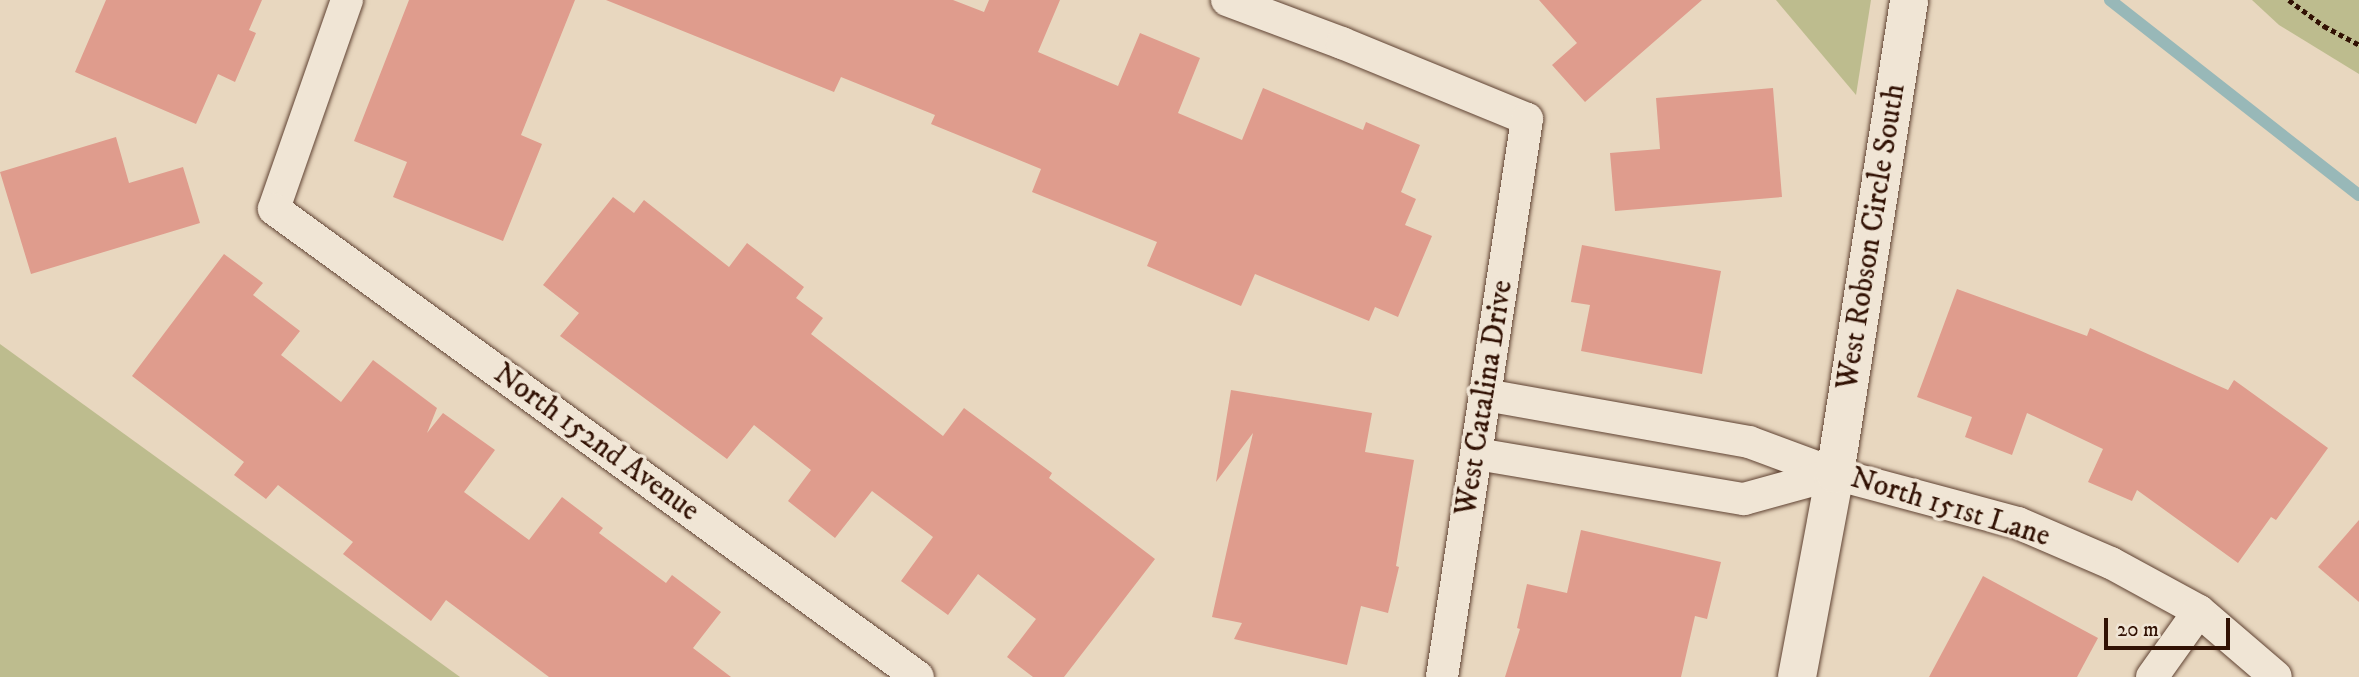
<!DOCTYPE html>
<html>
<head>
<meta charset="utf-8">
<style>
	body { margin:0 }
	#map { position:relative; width:2359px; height:677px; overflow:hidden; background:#e8d7bf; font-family:"IM FELL DW Pica",serif }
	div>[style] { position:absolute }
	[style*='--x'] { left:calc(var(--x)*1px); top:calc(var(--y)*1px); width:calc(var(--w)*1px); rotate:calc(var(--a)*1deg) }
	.green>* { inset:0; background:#bdbc8e }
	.stream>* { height:12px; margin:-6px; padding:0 6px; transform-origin:6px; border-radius:6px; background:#98b8b8 }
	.building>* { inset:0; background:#df9c8d }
	.path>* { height:4.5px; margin-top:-2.25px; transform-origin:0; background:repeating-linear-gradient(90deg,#321204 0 5px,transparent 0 8.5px) }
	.roads { filter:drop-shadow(0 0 2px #604333) drop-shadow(0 0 2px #604333) }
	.minor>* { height:32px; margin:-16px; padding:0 16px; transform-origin:16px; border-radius:16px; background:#f0e5d5 }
	.tertiary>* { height:38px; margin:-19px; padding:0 19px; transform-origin:19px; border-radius:19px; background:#f0e5d5 }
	span { translate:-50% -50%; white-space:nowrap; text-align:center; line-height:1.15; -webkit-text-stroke:7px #f0e5d5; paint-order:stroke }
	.street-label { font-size:30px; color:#321204 }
	.scale { position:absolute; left:2104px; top:618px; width:126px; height:32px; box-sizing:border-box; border:4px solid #321204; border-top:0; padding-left:9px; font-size:21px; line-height:24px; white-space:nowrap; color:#321204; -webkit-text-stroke:5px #f0e5d5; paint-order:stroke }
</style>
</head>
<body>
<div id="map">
	<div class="green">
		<i style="clip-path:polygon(1776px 0,1871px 0,1856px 95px)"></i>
		<i style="clip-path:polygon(2252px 0,2359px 0,2359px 74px,2279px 25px)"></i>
		<i style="clip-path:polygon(0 344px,333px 585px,460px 677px,0 677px)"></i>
	</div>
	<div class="stream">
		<i style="--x:2110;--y:0;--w:316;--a:38.1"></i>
	</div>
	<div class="building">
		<i style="clip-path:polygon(106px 0,262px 0,249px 30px,256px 33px,235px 82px,218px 74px,196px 124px,75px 72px)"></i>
		<i style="clip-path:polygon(409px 0,575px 0,521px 135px,542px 144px,503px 241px,393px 197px,407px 162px,354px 141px)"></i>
		<i style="clip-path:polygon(606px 0,953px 0,984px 12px,989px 0,1060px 0,1038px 52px,1118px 86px,1140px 33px,1200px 58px,1178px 113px,1242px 140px,1263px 88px,1363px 130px,1366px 122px,1420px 145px,1401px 192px,1416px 199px,1405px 225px,1432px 236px,1398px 317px,1375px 307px,1369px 321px,1255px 274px,1241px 306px,1147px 266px,1157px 242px,1032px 192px,1041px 169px,931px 124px,935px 115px,841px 77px,834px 92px)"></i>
		<i style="clip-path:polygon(1539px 0,1702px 0,1585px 102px,1552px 65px,1577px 43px)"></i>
		<i style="clip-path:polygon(1773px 88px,1782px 197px,1615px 211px,1610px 153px,1660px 149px,1656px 98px)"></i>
		<i style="clip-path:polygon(116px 137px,129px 183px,183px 167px,200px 223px,31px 274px,0 172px)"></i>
		<i style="clip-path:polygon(613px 197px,634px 213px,644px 200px,729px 267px,747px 243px,804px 287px,796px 298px,823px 318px,811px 334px,943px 436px,964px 408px,1052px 473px,1049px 478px,1155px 559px,1064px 677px,1033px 677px,1007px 657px,1036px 619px,978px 574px,948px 615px,901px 581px,933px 537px,872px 491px,835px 538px,788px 501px,811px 470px,754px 425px,727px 459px,560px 336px,579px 313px,543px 285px)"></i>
		<i style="clip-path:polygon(1582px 245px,1721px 271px,1702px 374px,1581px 351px,1590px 305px,1571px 302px)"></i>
		<i style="clip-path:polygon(224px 254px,263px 283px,253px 295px,300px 331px,281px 355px,341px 402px,373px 360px,437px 408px,427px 433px,443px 413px,495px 450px,464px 492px,529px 540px,562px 497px,603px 528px,599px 533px,666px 583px,672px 575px,721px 612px,693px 648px,731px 677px,549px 677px,446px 600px,431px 621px,343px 554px,353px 542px,278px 485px,266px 499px,234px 475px,244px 462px,132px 376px)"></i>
		<i style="clip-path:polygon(1957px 289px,2087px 336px,2090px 328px,2228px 390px,2234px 380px,2328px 448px,2276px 520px,2271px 517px,2238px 563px,2137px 490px,2132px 501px,2088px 482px,2103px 449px,2027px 413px,2012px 455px,1965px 437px,1972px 417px,1917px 397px)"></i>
		<i style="clip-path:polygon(1231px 390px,1372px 413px,1365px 452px,1414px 460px,1396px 566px,1399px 567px,1388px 613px,1361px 606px,1347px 665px,1234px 639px,1242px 623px,1212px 617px,1253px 433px,1216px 482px)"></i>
		<i style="clip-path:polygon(2359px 520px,2359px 602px,2318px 567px)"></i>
		<i style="clip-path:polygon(1581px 530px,1721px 562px,1707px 619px,1695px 616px,1681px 677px,1505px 677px,1520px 629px,1517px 628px,1527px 584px,1567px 593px)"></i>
		<i style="clip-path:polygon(1983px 576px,2098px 638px,2077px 677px,1929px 677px)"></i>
	</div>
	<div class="path">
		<i style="--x:2289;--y:0;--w:44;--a:36.6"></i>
		<i style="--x:2324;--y:26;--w:40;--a:28"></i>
	</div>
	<div class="roads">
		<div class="minor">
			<i style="--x:347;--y:0;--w:221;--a:109.3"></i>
			<i style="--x:274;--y:209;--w:796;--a:36.01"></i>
			<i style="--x:1227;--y:0;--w:123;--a:20.5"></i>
			<i style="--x:1342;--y:43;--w:200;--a:22.3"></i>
			<i style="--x:1527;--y:119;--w:564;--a:98.66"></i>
			<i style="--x:1486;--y:395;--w:267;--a:10.1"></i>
			<i style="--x:1749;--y:442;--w:92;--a:20.4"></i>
			<i style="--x:1835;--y:474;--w:189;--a:15"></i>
			<i style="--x:2018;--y:523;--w:101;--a:23.3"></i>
			<i style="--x:2111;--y:563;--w:100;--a:28.6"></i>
			<i style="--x:2199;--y:611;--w:101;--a:40.6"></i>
			<i style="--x:1477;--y:454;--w:271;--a:9.6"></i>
			<i style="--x:1744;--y:499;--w:94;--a:-15.4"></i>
			<i style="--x:2152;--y:677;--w:81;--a:-54.5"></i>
		</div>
		<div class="tertiary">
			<i style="--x:1797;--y:677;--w:207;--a:-79.4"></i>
			<i style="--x:1835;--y:474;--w:480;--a:-81.1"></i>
		</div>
	</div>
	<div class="street-label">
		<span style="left:1872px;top:237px;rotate:-81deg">West Robson Circle South</span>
		<span style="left:1485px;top:398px;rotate:-81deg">West Catalina Drive</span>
		<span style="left:596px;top:443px;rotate:36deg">North 152nd Avenue</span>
		<span style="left:1950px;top:508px;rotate:17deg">North 151st Lane</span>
	</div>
	<div class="scale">20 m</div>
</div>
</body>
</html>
